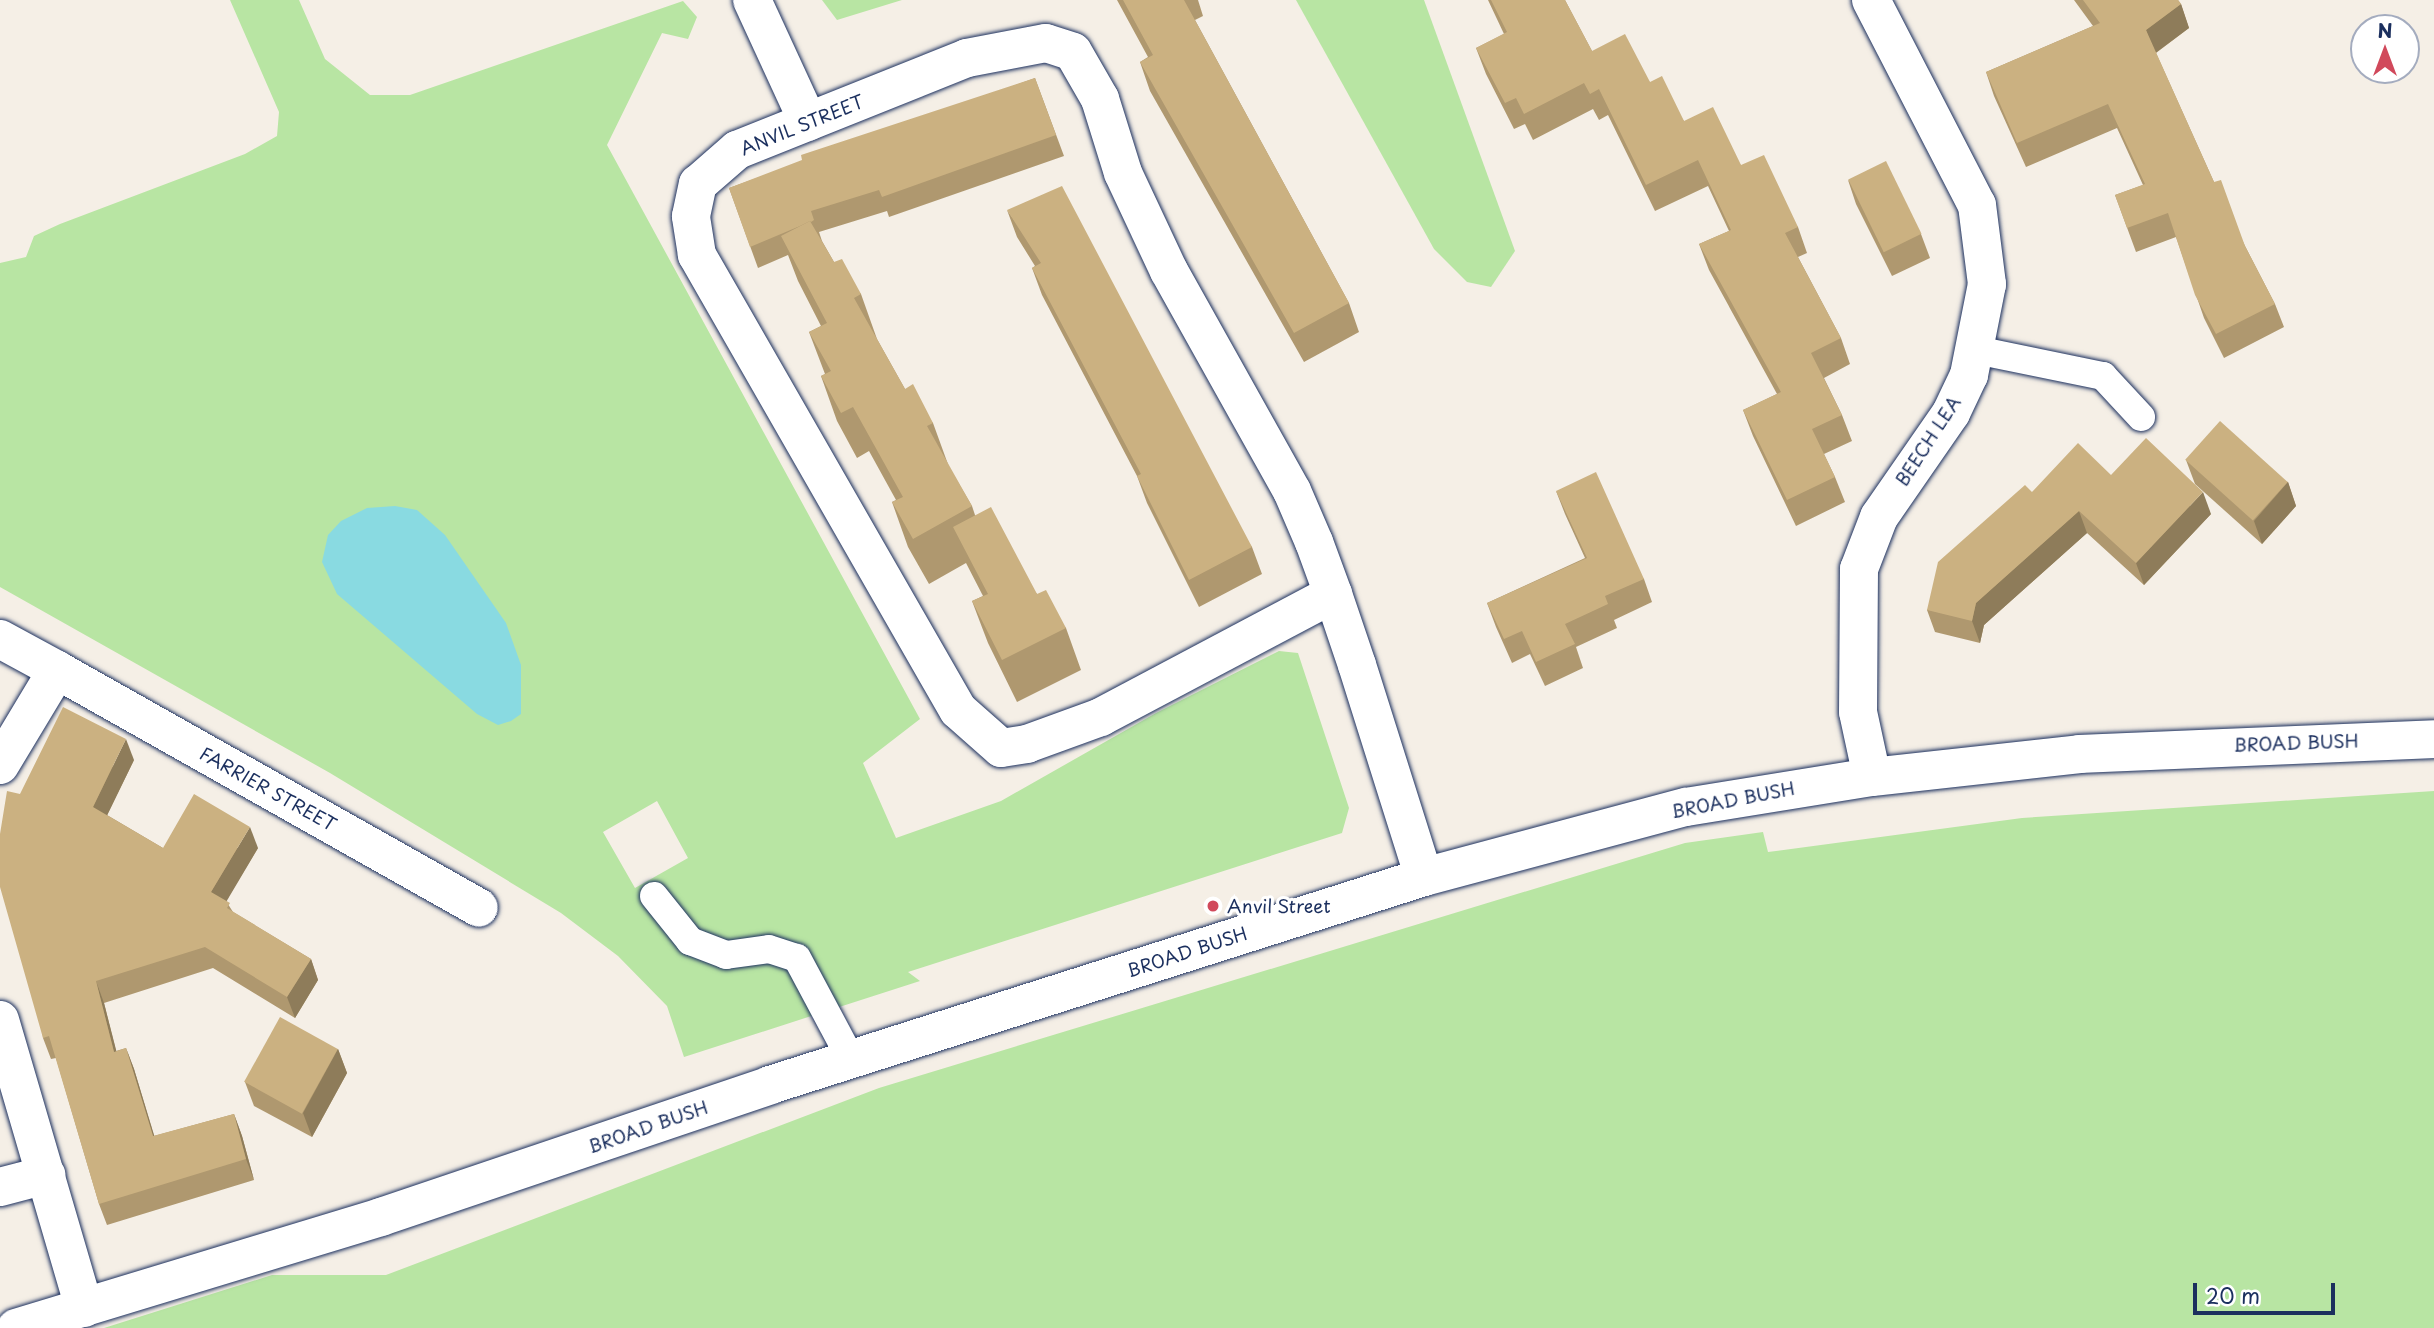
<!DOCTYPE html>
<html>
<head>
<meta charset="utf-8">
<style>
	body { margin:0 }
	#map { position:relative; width:2434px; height:1328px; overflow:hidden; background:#f5efe6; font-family:"Playpen Sans",sans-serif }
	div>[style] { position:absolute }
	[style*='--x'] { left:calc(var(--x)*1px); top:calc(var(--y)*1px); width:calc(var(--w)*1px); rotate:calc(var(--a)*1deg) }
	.green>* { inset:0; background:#b8e5a3 }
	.water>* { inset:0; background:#89dae1 }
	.roads { filter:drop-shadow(0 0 2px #1b2f5e) drop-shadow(0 0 2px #1b2f5e) }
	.service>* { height:28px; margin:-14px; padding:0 14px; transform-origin:14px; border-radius:14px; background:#fff }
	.minor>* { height:38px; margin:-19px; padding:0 19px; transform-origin:19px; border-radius:19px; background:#fff }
	.secondary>* { height:38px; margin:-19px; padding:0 19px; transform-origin:19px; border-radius:19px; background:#fff }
	.wall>* { inset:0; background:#af986f }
	.shaded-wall>* { inset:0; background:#8e7c5a }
	.building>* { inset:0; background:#cbb181; transform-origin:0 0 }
	.dots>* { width:19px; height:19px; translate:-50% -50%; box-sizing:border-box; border:4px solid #fff; border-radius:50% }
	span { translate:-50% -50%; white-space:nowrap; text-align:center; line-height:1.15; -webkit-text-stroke:6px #fff; paint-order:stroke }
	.street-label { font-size:18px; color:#1b2f5e }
	.poi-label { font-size:18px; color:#1b2f5e }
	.left { translate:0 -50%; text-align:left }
	.north { position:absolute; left:2350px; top:14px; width:70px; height:70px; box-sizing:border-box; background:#fff; border:2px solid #a4acbf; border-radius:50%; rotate:0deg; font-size:19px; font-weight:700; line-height:28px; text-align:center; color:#1b2f5e }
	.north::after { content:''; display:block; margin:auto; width:24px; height:32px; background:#d1495b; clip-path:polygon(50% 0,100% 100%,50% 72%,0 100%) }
	.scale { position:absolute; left:2193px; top:1283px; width:142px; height:32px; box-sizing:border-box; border:4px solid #1b2f5e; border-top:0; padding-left:9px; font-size:21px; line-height:24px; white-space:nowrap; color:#1b2f5e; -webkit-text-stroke:5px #fff; paint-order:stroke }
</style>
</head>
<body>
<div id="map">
	<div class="green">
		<i style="clip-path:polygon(evenodd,230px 0,299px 0,325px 59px,370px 95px,410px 95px,683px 1px,697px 17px,688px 39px,662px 33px,607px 145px,920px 719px,863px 763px,896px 838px,1001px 801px,1156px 713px,1279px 651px,1298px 653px,1349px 808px,1342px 833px,908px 972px,920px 981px,684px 1057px,667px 1006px,618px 956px,561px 913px,330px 773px,0 587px,0 263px,26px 257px,34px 236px,60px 224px,245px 154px,277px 136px,279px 112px,230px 0,657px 801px,688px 858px,635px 888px,603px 832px,657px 801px)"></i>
		<i style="clip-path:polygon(822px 0,902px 0,837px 20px)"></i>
		<i style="clip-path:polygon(1296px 0,1424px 0,1515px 251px,1491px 287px,1467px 282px,1434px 249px)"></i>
		<i style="clip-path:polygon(2434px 791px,2434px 1328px,104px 1328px,272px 1275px,386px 1275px,879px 1088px,1685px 843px,1763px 832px,1768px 852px,2022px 818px)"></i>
	</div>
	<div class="water">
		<i style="clip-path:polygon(395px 506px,417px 510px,445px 535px,506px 623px,521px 665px,521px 714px,511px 721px,498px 725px,477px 714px,337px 594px,322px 562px,328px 535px,341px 521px,367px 508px)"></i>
	</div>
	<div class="roads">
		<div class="service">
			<i style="--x:1976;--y:350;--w:130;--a:11.6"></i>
			<i style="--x:2103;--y:376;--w:56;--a:47.2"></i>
			<i style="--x:654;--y:896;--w:58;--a:51.3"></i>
			<i style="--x:690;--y:941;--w:39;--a:21"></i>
			<i style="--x:726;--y:955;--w:43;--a:-7.9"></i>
			<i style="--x:769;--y:949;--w:29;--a:18"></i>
			<i style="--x:797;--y:958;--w:115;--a:61.9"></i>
		</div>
		<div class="minor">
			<i style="--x:752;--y:0;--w:134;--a:65.3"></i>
			<i style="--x:1871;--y:0;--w:231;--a:62.7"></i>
			<i style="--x:1977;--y:205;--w:80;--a:82.8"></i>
			<i style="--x:1987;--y:284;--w:93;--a:101.2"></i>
			<i style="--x:1969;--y:375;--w:42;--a:115.3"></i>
			<i style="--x:1951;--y:413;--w:126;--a:124.7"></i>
			<i style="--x:1879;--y:517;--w:56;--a:111"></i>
			<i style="--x:1859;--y:569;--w:143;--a:90.4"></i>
			<i style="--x:1858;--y:712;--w:66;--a:77.8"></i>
			<i style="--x:1333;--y:594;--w:263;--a:152.1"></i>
			<i style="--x:1101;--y:717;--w:79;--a:160"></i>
			<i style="--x:1027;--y:744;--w:26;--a:171"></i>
			<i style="--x:1001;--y:748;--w:57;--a:-138.5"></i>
			<i style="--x:958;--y:710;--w:525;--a:-119.84"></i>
			<i style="--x:697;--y:255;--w:39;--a:-99"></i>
			<i style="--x:691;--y:216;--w:33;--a:-78"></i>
			<i style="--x:698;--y:184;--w:52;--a:-41.1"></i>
			<i style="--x:737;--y:150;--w:248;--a:-21.8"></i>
			<i style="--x:967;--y:58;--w:80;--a:-10.8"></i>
			<i style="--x:1046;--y:43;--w:28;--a:18"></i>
			<i style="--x:1073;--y:52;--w:54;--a:60.1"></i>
			<i style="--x:1100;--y:99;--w:77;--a:72.7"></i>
			<i style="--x:1123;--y:173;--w:108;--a:64.9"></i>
			<i style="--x:1169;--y:271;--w:252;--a:60.8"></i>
			<i style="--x:1292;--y:491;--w:56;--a:66.7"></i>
			<i style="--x:1314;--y:542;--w:55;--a:69.9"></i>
			<i style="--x:1333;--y:594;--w:75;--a:71.3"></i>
			<i style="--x:1357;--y:665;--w:222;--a:72.5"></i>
			<i style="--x:0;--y:639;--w:65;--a:28.5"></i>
			<i style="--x:0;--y:765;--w:111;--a:-59"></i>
			<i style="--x:57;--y:670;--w:484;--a:29.4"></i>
			<i style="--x:0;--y:1020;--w:300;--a:73.7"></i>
			<i style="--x:0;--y:1187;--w:48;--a:-14.6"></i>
		</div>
		<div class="secondary">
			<i style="--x:16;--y:1328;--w:382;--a:-16.9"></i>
			<i style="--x:381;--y:1217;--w:411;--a:-18.7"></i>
			<i style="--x:770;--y:1085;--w:686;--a:-17.64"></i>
			<i style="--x:1424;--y:877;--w:271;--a:-15"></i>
			<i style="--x:1686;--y:807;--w:188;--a:-9.2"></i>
			<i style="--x:1872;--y:777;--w:209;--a:-6.3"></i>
			<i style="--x:2080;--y:754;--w:354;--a:-2.4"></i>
		</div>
	</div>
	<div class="wall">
		<i style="clip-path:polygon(1117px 0,1198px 0,1203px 16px,1195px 20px,1349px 303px,1359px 332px,1304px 362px,1150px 91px,1140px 62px,1148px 57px)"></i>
		<i style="clip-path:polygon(1488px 0,1565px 0,1592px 51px,1650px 82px,1684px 121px,1741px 165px,1798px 227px,1807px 253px,1798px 257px,1841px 338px,1850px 364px,1824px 378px,1842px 415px,1852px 441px,1824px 454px,1835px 477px,1845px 502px,1796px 526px,1753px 436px,1743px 410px,1777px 394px,1709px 270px,1699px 244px,1729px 231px,1708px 186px,1655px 211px,1608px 115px,1599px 120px,1593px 109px,1533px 140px,1525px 124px,1514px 129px,1486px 74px,1476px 48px,1504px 34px)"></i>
		<i style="clip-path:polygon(2074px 0,2178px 0,2181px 4px,2189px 28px,2156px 53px,2214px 182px,2245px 246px,2275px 304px,2284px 327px,2224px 358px,2204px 318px,2176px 237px,2136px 252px,2115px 195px,2143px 185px,2117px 128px,2026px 167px,1994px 96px,1986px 72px,2093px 26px)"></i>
		<i style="clip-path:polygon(1035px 78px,1064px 156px,889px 217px,887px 211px,819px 232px,822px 241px,834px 262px,861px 294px,877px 339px,905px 389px,933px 423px,949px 467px,972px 506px,975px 515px,1037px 594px,1066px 628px,1081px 670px,1017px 702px,988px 643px,972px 601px,983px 596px,966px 563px,929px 584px,908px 547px,892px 502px,896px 500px,869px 451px,857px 458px,837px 421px,821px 376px,825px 374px,809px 332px,821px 326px,798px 281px,788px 255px,758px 268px,729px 188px)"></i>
		<i style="clip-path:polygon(1848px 180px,1921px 234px,1930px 258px,1892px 276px,1856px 204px)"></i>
		<i style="clip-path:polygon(1007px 210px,1252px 547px,1262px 574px,1199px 607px,1147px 503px,1137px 476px,1042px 295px,1032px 268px,1035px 266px,1017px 237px)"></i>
		<i style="clip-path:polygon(2186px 460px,2288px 482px,2296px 506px,2262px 544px,2195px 484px)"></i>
		<i style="clip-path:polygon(2111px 475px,2211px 514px,2144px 585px,2087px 533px,1984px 625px,1980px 643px,1935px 632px,1927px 610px,2032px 492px)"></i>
		<i style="clip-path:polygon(1556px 491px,1644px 579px,1652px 602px,1614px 620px,1617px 628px,1576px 647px,1583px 668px,1545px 686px,1530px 654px,1512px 663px,1496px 627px,1487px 603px,1585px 558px,1565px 514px)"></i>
		<i style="clip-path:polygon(134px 760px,107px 815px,163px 848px,258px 848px,226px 901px,233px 912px,311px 959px,318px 980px,295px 1018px,213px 968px,104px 1003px,116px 1051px,126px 1048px,134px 1069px,154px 1136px,234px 1114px,242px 1136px,254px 1180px,107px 1225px,99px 1204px,56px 1058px,51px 1059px,43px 1038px,20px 794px)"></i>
		<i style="clip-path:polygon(338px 1049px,347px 1073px,312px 1137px,254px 1106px,245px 1082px)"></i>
	</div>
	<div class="shaded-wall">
		<i style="clip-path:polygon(2181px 4px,2189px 28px,2154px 54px,2146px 30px)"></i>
		<i style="clip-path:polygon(2288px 482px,2296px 506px,2262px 544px,2254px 521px)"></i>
		<i style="clip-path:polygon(2203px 492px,2211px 514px,2144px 585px,2136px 563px)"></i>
		<i style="clip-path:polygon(2079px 511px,2087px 533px,1984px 625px,1980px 643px,1972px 621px,1976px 603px)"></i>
		<i style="clip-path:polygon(126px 739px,134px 760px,101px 828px,93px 807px)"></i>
		<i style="clip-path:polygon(250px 827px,258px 848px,219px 914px,211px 892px)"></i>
		<i style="clip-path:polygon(311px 959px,318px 980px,295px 1018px,287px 997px)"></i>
		<i style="clip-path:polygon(96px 981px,104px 1003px,122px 1073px,114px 1052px)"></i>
		<i style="clip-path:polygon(126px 1048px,134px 1069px,161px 1158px,153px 1136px)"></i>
		<i style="clip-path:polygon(338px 1049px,347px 1073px,312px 1137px,303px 1113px)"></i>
		<i style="clip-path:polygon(234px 1114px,242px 1136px,254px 1180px,246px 1159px)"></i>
	</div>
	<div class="building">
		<i style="clip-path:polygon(1123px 0,1184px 0,1349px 303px,1294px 333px,1140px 62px,1153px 55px)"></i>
		<i style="clip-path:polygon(1491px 0,1565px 0,1592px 51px,1625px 34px,1650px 82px,1662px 76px,1684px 121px,1713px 107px,1741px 165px,1764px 155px,1798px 227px,1785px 233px,1841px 338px,1811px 353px,1842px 415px,1812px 429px,1835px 477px,1787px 500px,1743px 410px,1781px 392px,1699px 244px,1731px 230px,1698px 160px,1646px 185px,1599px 89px,1590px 94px,1584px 83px,1524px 114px,1516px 98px,1505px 103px,1476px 48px,1507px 32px)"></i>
		<i style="clip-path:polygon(2083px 0,2178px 0,2181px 4px,2146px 30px,2214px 182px,2221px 180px,2245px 246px,2275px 304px,2216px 334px,2195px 295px,2168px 213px,2127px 228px,2115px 195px,2145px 184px,2108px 104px,2017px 143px,1986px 72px,2100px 23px)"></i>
		<i style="clip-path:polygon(1035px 78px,1056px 135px,882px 197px,879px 190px,811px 211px,814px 220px,811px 222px,810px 221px,800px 226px,750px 247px,729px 188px,802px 160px,801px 155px)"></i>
		<i style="left:1886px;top:161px;width:81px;height:42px;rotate:64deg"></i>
		<i style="clip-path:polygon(1062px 186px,1252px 547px,1189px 580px,1137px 476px,1141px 474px,1032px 268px,1041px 263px,1007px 210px)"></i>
		<i style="clip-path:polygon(810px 221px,834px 262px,842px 259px,861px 294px,854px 298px,905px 389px,913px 384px,933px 423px,927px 426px,972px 506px,913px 539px,892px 502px,903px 497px,853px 407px,841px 413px,821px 376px,831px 371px,809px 332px,827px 323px,781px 236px)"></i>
		<i style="left:2220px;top:421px;width:91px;height:52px;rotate:42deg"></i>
		<i style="clip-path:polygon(2146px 438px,2203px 492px,2136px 563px,2079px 511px,1976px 603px,1972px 621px,1927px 610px,1938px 562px,2025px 485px,2032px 492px,2078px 443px,2111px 475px)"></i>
		<i style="clip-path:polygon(1596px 472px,1644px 579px,1605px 596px,1608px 604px,1565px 624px,1575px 644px,1536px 662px,1522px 631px,1504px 639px,1487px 603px,1587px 558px,1556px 491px)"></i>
		<i style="clip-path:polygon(991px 507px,1037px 594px,1046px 590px,1066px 628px,1002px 660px,972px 601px,988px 594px,953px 527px)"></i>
		<i style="clip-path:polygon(63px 707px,126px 739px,93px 807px,163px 848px,194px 794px,250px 827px,211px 892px,230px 903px,227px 908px,311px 959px,287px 997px,205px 947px,96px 981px,114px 1052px,126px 1048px,153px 1136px,234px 1114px,246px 1159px,99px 1204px,49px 1036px,43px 1038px,0 887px,0 834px,7px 791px,20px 794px)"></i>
		<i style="left:280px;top:1017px;width:66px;height:74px;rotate:29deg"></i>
	</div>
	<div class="dots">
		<i style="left:1213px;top:906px;background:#d1495b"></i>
	</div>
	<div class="street-label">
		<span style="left:802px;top:125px;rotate:-22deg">ANVIL STREET</span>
		<span style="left:1928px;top:441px;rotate:-57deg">BEECH LEA</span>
		<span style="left:2296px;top:743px;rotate:-2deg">BROAD BUSH</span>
		<span style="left:268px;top:789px;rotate:29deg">FARRIER STREET</span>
		<span style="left:1733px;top:800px;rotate:-11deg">BROAD BUSH</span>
		<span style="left:1187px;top:952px;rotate:-18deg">BROAD BUSH</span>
		<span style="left:648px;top:1127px;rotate:-19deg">BROAD BUSH</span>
	</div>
	<div class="poi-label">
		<span class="left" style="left:1227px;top:906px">Anvil Street</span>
	</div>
	<div class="north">N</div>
	<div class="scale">20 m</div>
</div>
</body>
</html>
